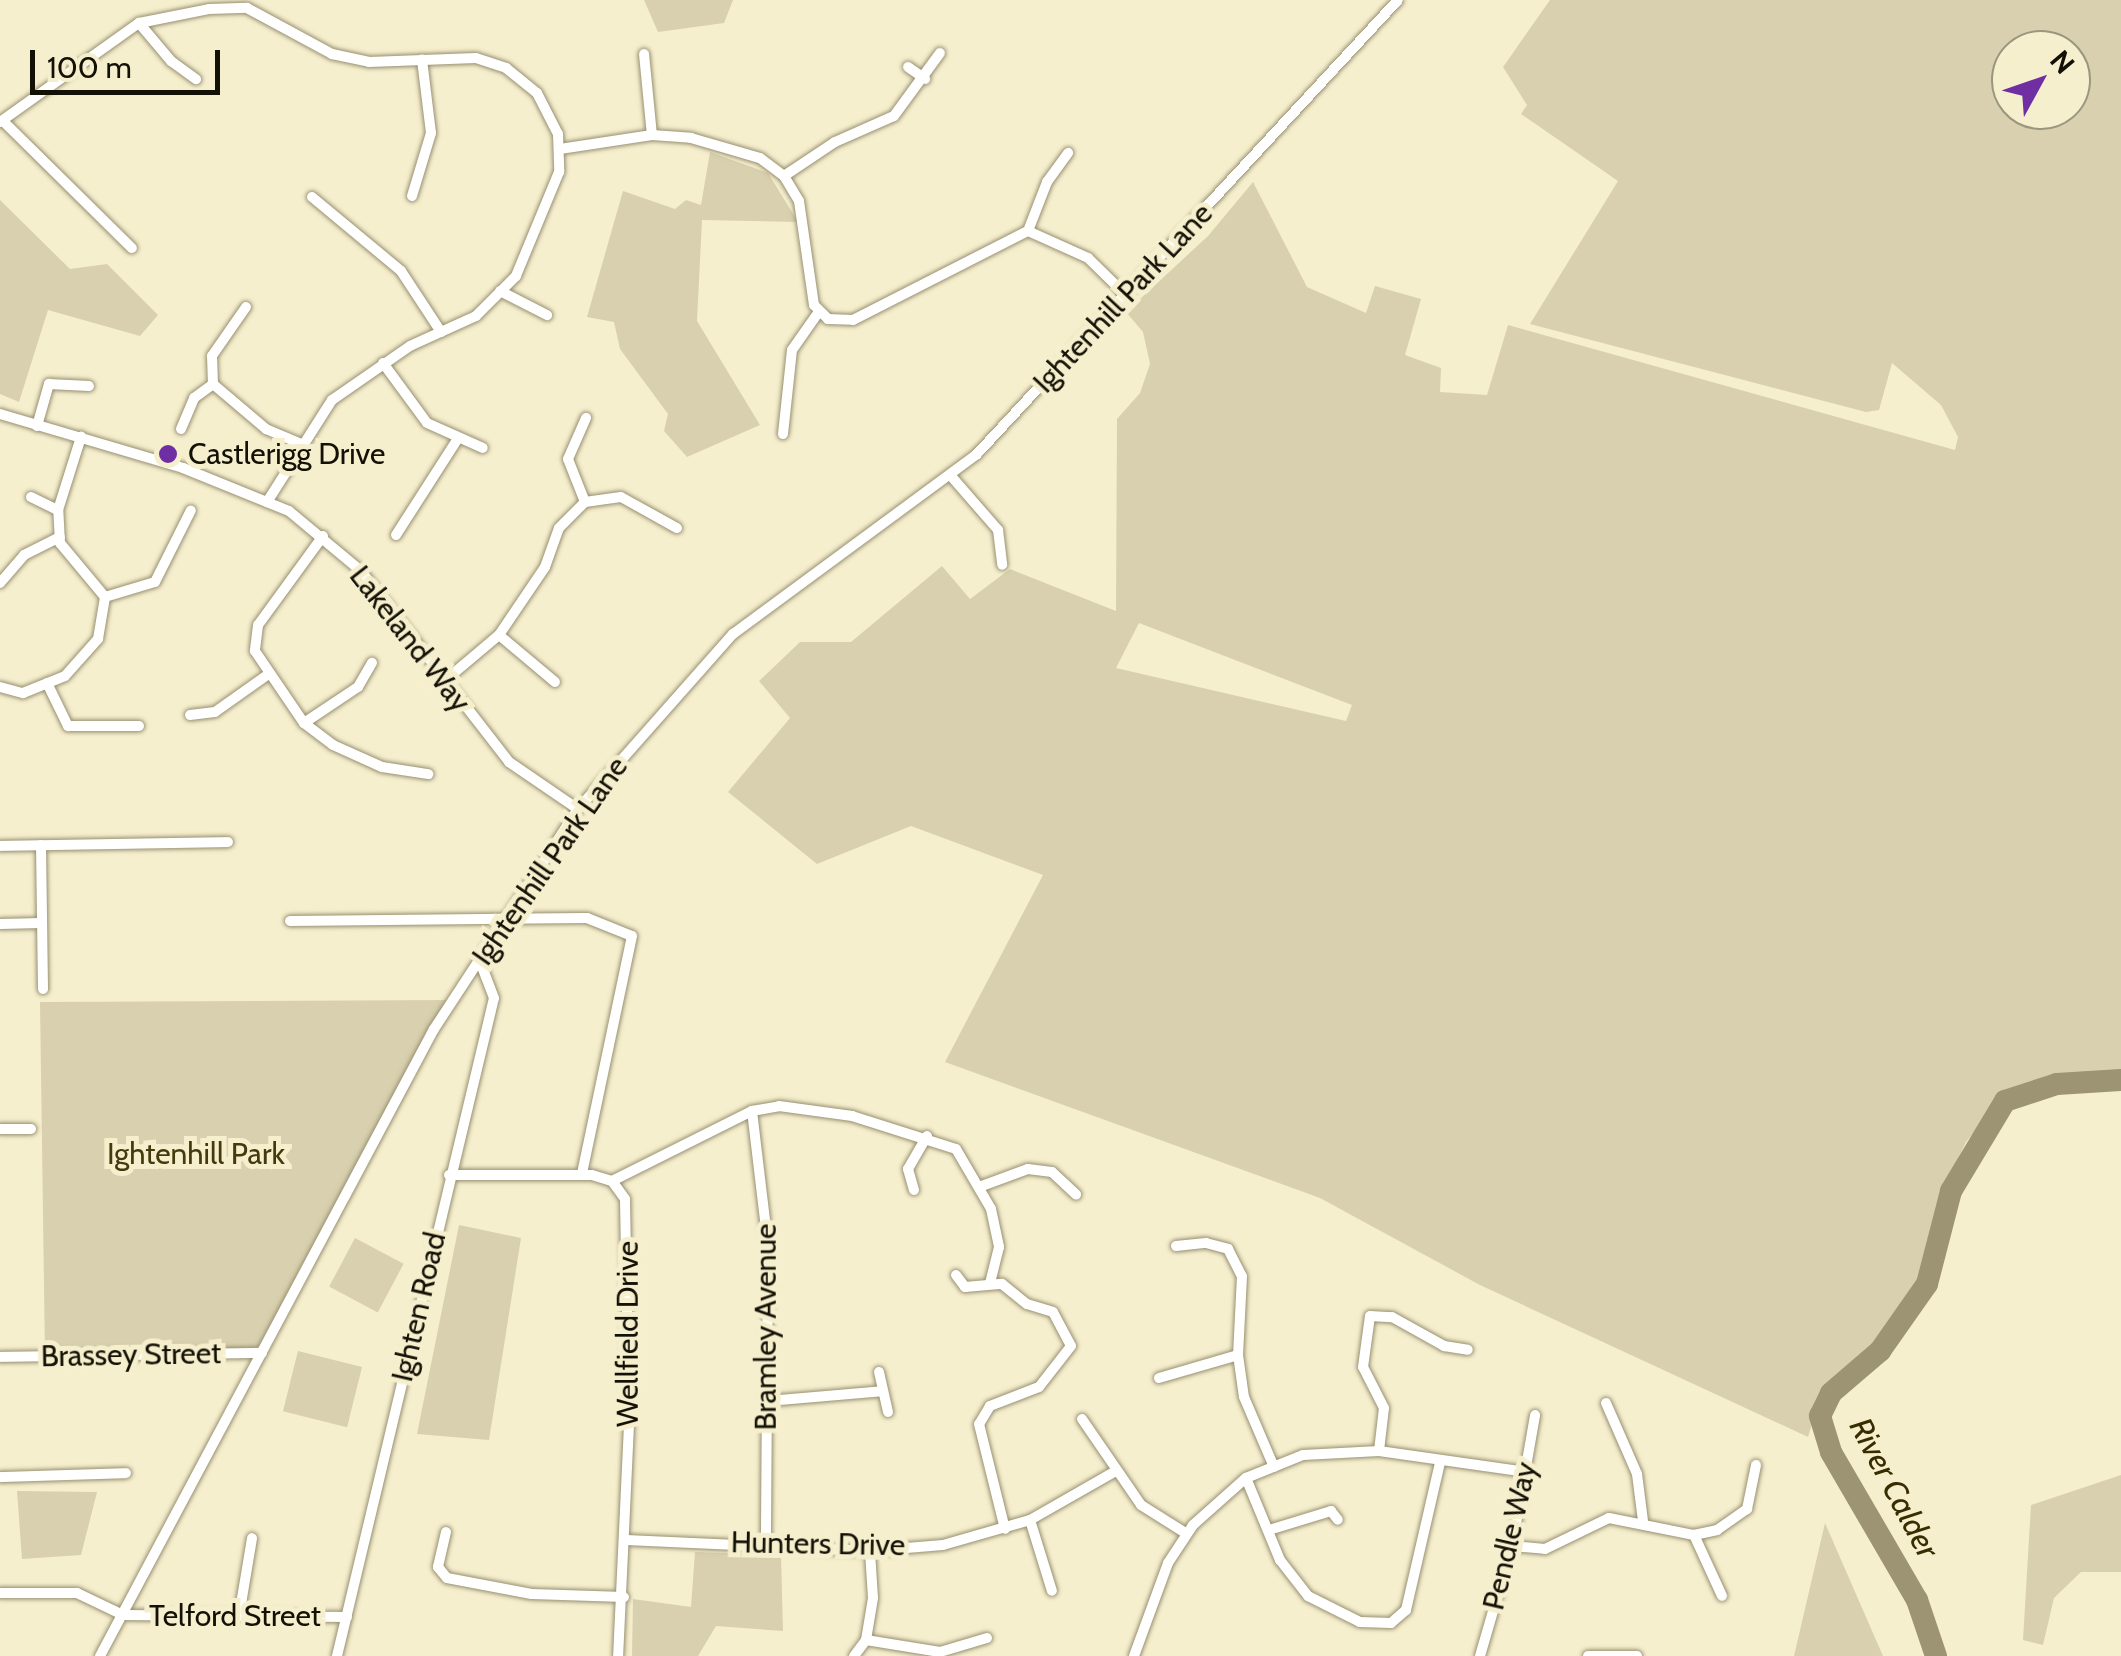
<!DOCTYPE html>
<html>
<head>
<meta charset="utf-8">
<style>
	body { margin:0 }
	#map { position:relative; width:2121px; height:1656px; overflow:hidden; background:#f6efce; font-family:Cabin,sans-serif }
	div>[style] { position:absolute }
	[style*='--x'] { left:calc(var(--x)*1px); top:calc(var(--y)*1px); width:calc(var(--w)*1px); rotate:calc(var(--a)*1deg) }
	.green>* { inset:0; background:#d8d0ae; transform-origin:0 0 }
	.river>* { height:22px; margin:-11px; padding:0 11px; transform-origin:11px; border-radius:11px; background:#9c9473 }
	.roads { filter:drop-shadow(0 0 2px #979071) drop-shadow(0 0 2px #979071) }
	.street>* { height:10px; margin:-5px; padding:0 5px; transform-origin:5px; border-radius:5px; background:#fff }
	.dots>* { width:28px; height:28px; translate:-50% -50%; box-sizing:border-box; border:5px solid #f6efce; border-radius:50% }
	span { translate:-50% -50%; white-space:nowrap; text-align:center; line-height:1.15; -webkit-text-stroke:10px #f6efce; paint-order:stroke }
	.street-label { font-size:30px; color:#131005 }
	.poi-label { font-size:30px; color:#131005 }
	.left { translate:0 -50%; text-align:left }
	.park-label { font-size:30px; color:#443a0e }
	.water-label { font-size:32px; color:#372d00; font-style:italic }
	.north { position:absolute; left:1991px; top:30px; width:100px; height:100px; box-sizing:border-box; background:#f6efce; border:2px solid #9b967e; border-radius:50%; rotate:50deg; font-size:28px; font-weight:700; line-height:40px; text-align:center; color:#131005 }
	.north::after { content:''; display:block; margin:auto; width:35px; height:45px; background:#6f2ea2; clip-path:polygon(50% 0,100% 100%,50% 72%,0 100%) }
	.scale { position:absolute; left:30px; top:50px; width:190px; height:45px; box-sizing:border-box; border:5px solid #131005; border-top:0; padding-left:12px; font-size:30px; line-height:35px; white-space:nowrap; color:#131005; -webkit-text-stroke:8px #f6efce; paint-order:stroke }
</style>
</head>
<body>
<div id="map">
	<div class="green">
		<i style="clip-path:polygon(644px 0,733px 0,724px 23px,658px 32px)"></i>
		<i style="clip-path:polygon(evenodd,1550px 0,2121px 0,2121px 1076px,2031px 1085px,2003px 1097px,1966px 1142px,1937px 1202px,1915px 1290px,1872px 1350px,1822px 1391px,1808px 1437px,1480px 1285px,1320px 1198px,945px 1062px,1043px 875px,911px 826px,817px 864px,728px 792px,790px 718px,759px 681px,800px 642px,851px 642px,942px 566px,970px 599px,1010px 569px,1116px 611px,1117px 419px,1140px 393px,1150px 364px,1143px 332px,1126px 312px,1208px 236px,1253px 182px,1307px 287px,1366px 313px,1375px 286px,1421px 299px,1405px 355px,1441px 368px,1440px 392px,1487px 395px,1508px 325px,1955px 450px,1958px 437px,1941px 405px,1892px 363px,1879px 410px,1866px 412px,1530px 324px,1618px 181px,1521px 114px,1527px 105px,1503px 67px,1550px 0,2011px 50px,2071px 50px,2071px 110px,2011px 110px,2011px 50px,1550px 0,1139px 623px,1352px 705px,1346px 721px,1116px 668px,1139px 623px)"></i>
		<i style="clip-path:polygon(710px 152px,768px 173px,798px 222px,702px 220px,697px 321px,760px 425px,687px 457px,664px 431px,668px 414px,620px 349px,614px 322px,587px 317px,623px 191px,675px 209px,686px 200px,701px 205px)"></i>
		<i style="clip-path:polygon(0 200px,70px 269px,107px 264px,158px 315px,140px 336px,48px 310px,19px 402px,0 394px)"></i>
		<i style="clip-path:polygon(451px 1000px,262px 1353px,45px 1356px,40px 1002px)"></i>
		<i style="clip-path:polygon(459px 1225px,521px 1238px,489px 1440px,417px 1434px)"></i>
		<i style="left:355px;top:1238px;width:55px;height:55px;rotate:28deg"></i>
		<i style="left:298px;top:1351px;width:66px;height:62px;rotate:14deg"></i>
		<i style="clip-path:polygon(2121px 1475px,2121px 1572px,2081px 1572px,2054px 1598px,2043px 1645px,2023px 1640px,2031px 1505px)"></i>
		<i style="clip-path:polygon(17px 1491px,97px 1492px,81px 1555px,22px 1559px)"></i>
		<i style="clip-path:polygon(1825px 1523px,1883px 1656px,1794px 1656px)"></i>
		<i style="clip-path:polygon(695px 1552px,781px 1555px,783px 1631px,716px 1626px,698px 1656px,632px 1656px,633px 1599px,691px 1607px)"></i>
	</div>
	<div class="river">
		<i style="--x:1936;--y:1656;--w:59;--a:-108.7"></i>
		<i style="--x:1917;--y:1600;--w:171;--a:-120.2"></i>
		<i style="--x:1831;--y:1452;--w:38;--a:-107"></i>
		<i style="--x:1820;--y:1416;--w:25;--a:-64"></i>
		<i style="--x:1831;--y:1393;--w:65;--a:-40.6"></i>
		<i style="--x:1880;--y:1351;--w:82;--a:-55"></i>
		<i style="--x:1927;--y:1284;--w:96;--a:-75.5"></i>
		<i style="--x:1951;--y:1191;--w:105;--a:-59"></i>
		<i style="--x:2005;--y:1101;--w:55;--a:-18.1"></i>
		<i style="--x:2057;--y:1084;--w:64;--a:-3.6"></i>
	</div>
	<div class="roads">
		<div class="street">
			<i style="--x:139;--y:23;--w:50;--a:49.9"></i>
			<i style="--x:171;--y:61;--w:31;--a:36"></i>
			<i style="--x:644;--y:54;--w:81;--a:84.4"></i>
			<i style="--x:908;--y:67;--w:21;--a:35"></i>
			<i style="--x:3;--y:121;--w:181;--a:44.6"></i>
			<i style="--x:0;--y:122;--w:171;--a:-35.5"></i>
			<i style="--x:139;--y:23;--w:71;--a:-11.3"></i>
			<i style="--x:209;--y:9;--w:38;--a:-2"></i>
			<i style="--x:247;--y:8;--w:97;--a:28.4"></i>
			<i style="--x:332;--y:54;--w:38;--a:12"></i>
			<i style="--x:369;--y:62;--w:107;--a:-2.1"></i>
			<i style="--x:476;--y:58;--w:32;--a:18"></i>
			<i style="--x:506;--y:68;--w:40;--a:39"></i>
			<i style="--x:537;--y:93;--w:46;--a:62.9"></i>
			<i style="--x:558;--y:134;--w:38;--a:88"></i>
			<i style="--x:559;--y:172;--w:113;--a:112.5"></i>
			<i style="--x:516;--y:276;--w:57;--a:135"></i>
			<i style="--x:476;--y:316;--w:72;--a:155.6"></i>
			<i style="--x:410;--y:346;--w:95;--a:145.3"></i>
			<i style="--x:332;--y:400;--w:121;--a:122.5"></i>
			<i style="--x:560;--y:149;--w:93;--a:-8.7"></i>
			<i style="--x:652;--y:135;--w:39;--a:4"></i>
			<i style="--x:691;--y:138;--w:72;--a:16.2"></i>
			<i style="--x:760;--y:158;--w:30;--a:37"></i>
			<i style="--x:784;--y:176;--w:29;--a:59"></i>
			<i style="--x:799;--y:201;--w:105;--a:81.8"></i>
			<i style="--x:814;--y:305;--w:20;--a:45"></i>
			<i style="--x:828;--y:319;--w:25;--a:2"></i>
			<i style="--x:853;--y:320;--w:196;--a:-27"></i>
			<i style="--x:1028;--y:231;--w:66;--a:24.2"></i>
			<i style="--x:1088;--y:258;--w:54;--a:44.3"></i>
			<i style="--x:784;--y:176;--w:61;--a:-33.7"></i>
			<i style="--x:835;--y:142;--w:64;--a:-23.8"></i>
			<i style="--x:894;--y:116;--w:78;--a:-53.9"></i>
			<i style="--x:412;--y:196;--w:66;--a:-73.2"></i>
			<i style="--x:431;--y:133;--w:74;--a:-97"></i>
			<i style="--x:312;--y:197;--w:116;--a:39.7"></i>
			<i style="--x:401;--y:271;--w:73;--a:56.7"></i>
			<i style="--x:1028;--y:231;--w:53;--a:-68.8"></i>
			<i style="--x:1047;--y:182;--w:36;--a:-54"></i>
			<i style="--x:500;--y:291;--w:53;--a:27.1"></i>
			<i style="--x:246;--y:307;--w:60;--a:124.8"></i>
			<i style="--x:212;--y:356;--w:28;--a:88"></i>
			<i style="--x:213;--y:384;--w:70;--a:40.3"></i>
			<i style="--x:266;--y:429;--w:36;--a:23"></i>
			<i style="--x:383;--y:363;--w:74;--a:53.7"></i>
			<i style="--x:427;--y:423;--w:61;--a:24.1"></i>
			<i style="--x:0;--y:414;--w:191;--a:16.4"></i>
			<i style="--x:183;--y:468;--w:114;--a:22.1"></i>
			<i style="--x:289;--y:511;--w:94;--a:39.8"></i>
			<i style="--x:361;--y:571;--w:242;--a:52.2"></i>
			<i style="--x:509;--y:762;--w:83;--a:34.3"></i>
			<i style="--x:37;--y:426;--w:44;--a:-74.1"></i>
			<i style="--x:49;--y:384;--w:40;--a:2.9"></i>
			<i style="--x:181;--y:429;--w:34;--a:-67"></i>
			<i style="--x:194;--y:398;--w:24;--a:-36"></i>
			<i style="--x:783;--y:434;--w:84;--a:-83.9"></i>
			<i style="--x:792;--y:350;--w:45;--a:-54.9"></i>
			<i style="--x:951;--y:476;--w:72;--a:49"></i>
			<i style="--x:998;--y:530;--w:35;--a:83"></i>
			<i style="--x:31;--y:497;--w:30;--a:26"></i>
			<i style="--x:585;--y:502;--w:46;--a:-111.6"></i>
			<i style="--x:568;--y:459;--w:45;--a:-66.3"></i>
			<i style="--x:396;--y:535;--w:113;--a:-57.3"></i>
			<i style="--x:323;--y:536;--w:110;--a:126.1"></i>
			<i style="--x:258;--y:625;--w:26;--a:97"></i>
			<i style="--x:255;--y:651;--w:87;--a:55.8"></i>
			<i style="--x:304;--y:723;--w:36;--a:37"></i>
			<i style="--x:333;--y:745;--w:54;--a:24.2"></i>
			<i style="--x:382;--y:767;--w:47;--a:8.7"></i>
			<i style="--x:0;--y:583;--w:37;--a:-49"></i>
			<i style="--x:24;--y:555;--w:40;--a:-26.6"></i>
			<i style="--x:105;--y:597;--w:52;--a:-16.7"></i>
			<i style="--x:155;--y:582;--w:80;--a:-63.4"></i>
			<i style="--x:499;--y:635;--w:73;--a:40"></i>
			<i style="--x:47;--y:683;--w:48;--a:64"></i>
			<i style="--x:68;--y:726;--w:71;--a:0"></i>
			<i style="--x:442;--y:683;--w:75;--a:-40.1"></i>
			<i style="--x:499;--y:635;--w:82;--a:-55.9"></i>
			<i style="--x:545;--y:567;--w:41;--a:-70.3"></i>
			<i style="--x:559;--y:528;--w:37;--a:-45"></i>
			<i style="--x:585;--y:502;--w:36;--a:-8"></i>
			<i style="--x:621;--y:497;--w:64;--a:29"></i>
			<i style="--x:0;--y:687;--w:24;--a:15"></i>
			<i style="--x:23;--y:693;--w:45;--a:-22"></i>
			<i style="--x:65;--y:676;--w:50;--a:-48.3"></i>
			<i style="--x:98;--y:639;--w:43;--a:-80.5"></i>
			<i style="--x:105;--y:597;--w:70;--a:-129.8"></i>
			<i style="--x:60;--y:543;--w:33;--a:-93"></i>
			<i style="--x:58;--y:510;--w:77;--a:-72.5"></i>
			<i style="--x:190;--y:715;--w:25;--a:-7"></i>
			<i style="--x:215;--y:712;--w:67;--a:-35.3"></i>
			<i style="--x:304;--y:723;--w:65;--a:-33.7"></i>
			<i style="--x:358;--y:687;--w:28;--a:-60"></i>
			<i style="--x:41;--y:845;--w:144;--a:89.2"></i>
			<i style="--x:0;--y:846;--w:228;--a:-1"></i>
			<i style="--x:290;--y:921;--w:297;--a:-0.6"></i>
			<i style="--x:587;--y:918;--w:48;--a:21.8"></i>
			<i style="--x:632;--y:936;--w:243;--a:101.9"></i>
			<i style="--x:0;--y:924;--w:41;--a:-1.4"></i>
			<i style="--x:752;--y:1111;--w:135;--a:83.2"></i>
			<i style="--x:768;--y:1245;--w:298;--a:90.4"></i>
			<i style="--x:0;--y:1129;--w:31;--a:0"></i>
			<i style="--x:449;--y:1175;--w:143;--a:0"></i>
			<i style="--x:592;--y:1175;--w:21;--a:17"></i>
			<i style="--x:612;--y:1181;--w:22;--a:54"></i>
			<i style="--x:625;--y:1199;--w:226;--a:89"></i>
			<i style="--x:629;--y:1425;--w:231;--a:92.7"></i>
			<i style="--x:612;--y:1181;--w:157;--a:-26.6"></i>
			<i style="--x:752;--y:1111;--w:27;--a:-10"></i>
			<i style="--x:779;--y:1106;--w:74;--a:7.8"></i>
			<i style="--x:852;--y:1116;--w:109;--a:17.6"></i>
			<i style="--x:956;--y:1149;--w:69;--a:59.7"></i>
			<i style="--x:991;--y:1209;--w:39;--a:78"></i>
			<i style="--x:999;--y:1247;--w:38;--a:104"></i>
			<i style="--x:979;--y:1187;--w:52;--a:-20.2"></i>
			<i style="--x:1028;--y:1169;--w:24;--a:7"></i>
			<i style="--x:1052;--y:1172;--w:33;--a:43"></i>
			<i style="--x:914;--y:1190;--w:22;--a:-106"></i>
			<i style="--x:908;--y:1169;--w:38;--a:-60"></i>
			<i style="--x:1176;--y:1246;--w:30;--a:-6"></i>
			<i style="--x:1206;--y:1243;--w:23;--a:15"></i>
			<i style="--x:1228;--y:1249;--w:30;--a:63"></i>
			<i style="--x:1242;--y:1276;--w:79;--a:92.9"></i>
			<i style="--x:1238;--y:1355;--w:42;--a:81.9"></i>
			<i style="--x:1244;--y:1397;--w:76;--a:66.8"></i>
			<i style="--x:956;--y:1275;--w:15;--a:53"></i>
			<i style="--x:965;--y:1287;--w:37;--a:-5"></i>
			<i style="--x:1002;--y:1284;--w:32;--a:39"></i>
			<i style="--x:1027;--y:1304;--w:27;--a:17"></i>
			<i style="--x:1053;--y:1312;--w:38;--a:62"></i>
			<i style="--x:1071;--y:1346;--w:52;--a:128"></i>
			<i style="--x:1039;--y:1387;--w:53;--a:158.8"></i>
			<i style="--x:990;--y:1406;--w:21;--a:121"></i>
			<i style="--x:979;--y:1424;--w:108;--a:76.1"></i>
			<i style="--x:0;--y:1357;--w:262;--a:-0.9"></i>
			<i style="--x:879;--y:1372;--w:41;--a:77.3"></i>
			<i style="--x:1159;--y:1378;--w:82;--a:-16.2"></i>
			<i style="--x:767;--y:1401;--w:116;--a:-4.9"></i>
			<i style="--x:1606;--y:1403;--w:77;--a:66.4"></i>
			<i style="--x:1637;--y:1474;--w:47;--a:82.7"></i>
			<i style="--x:1082;--y:1419;--w:104;--a:55.5"></i>
			<i style="--x:1141;--y:1505;--w:54;--a:32.2"></i>
			<i style="--x:1379;--y:1451;--w:43;--a:-83.4"></i>
			<i style="--x:1384;--y:1408;--w:46;--a:-117.1"></i>
			<i style="--x:1363;--y:1367;--w:51;--a:-82.2"></i>
			<i style="--x:1370;--y:1316;--w:22;--a:3"></i>
			<i style="--x:1392;--y:1317;--w:60;--a:29.1"></i>
			<i style="--x:1444;--y:1346;--w:24;--a:9"></i>
			<i style="--x:0;--y:1477;--w:126;--a:-1.8"></i>
			<i style="--x:1246;--y:1478;--w:89;--a:67.5"></i>
			<i style="--x:1280;--y:1560;--w:46;--a:52.1"></i>
			<i style="--x:1308;--y:1596;--w:58;--a:26.6"></i>
			<i style="--x:1360;--y:1622;--w:31;--a:2"></i>
			<i style="--x:1391;--y:1623;--w:20;--a:-41"></i>
			<i style="--x:1406;--y:1610;--w:151;--a:-77"></i>
			<i style="--x:1030;--y:1520;--w:74;--a:72.8"></i>
			<i style="--x:1269;--y:1530;--w:65;--a:-17"></i>
			<i style="--x:1331;--y:1511;--w:11;--a:52"></i>
			<i style="--x:446;--y:1532;--w:36;--a:103"></i>
			<i style="--x:438;--y:1567;--w:14;--a:51"></i>
			<i style="--x:447;--y:1578;--w:86;--a:10.7"></i>
			<i style="--x:532;--y:1594;--w:92;--a:1.9"></i>
			<i style="--x:1694;--y:1535;--w:67;--a:65.3"></i>
			<i style="--x:626;--y:1540;--w:244;--a:2.6"></i>
			<i style="--x:870;--y:1551;--w:73;--a:-4.7"></i>
			<i style="--x:943;--y:1545;--w:91;--a:-16"></i>
			<i style="--x:1030;--y:1520;--w:97;--a:-29.7"></i>
			<i style="--x:1512;--y:1546;--w:33;--a:5"></i>
			<i style="--x:1545;--y:1549;--w:71;--a:-25.8"></i>
			<i style="--x:1609;--y:1518;--w:87;--a:11.3"></i>
			<i style="--x:1694;--y:1535;--w:24;--a:-12"></i>
			<i style="--x:1717;--y:1530;--w:37;--a:-35"></i>
			<i style="--x:1747;--y:1509;--w:45;--a:-78.4"></i>
			<i style="--x:0;--y:1593;--w:77;--a:0"></i>
			<i style="--x:77;--y:1593;--w:51;--a:25.6"></i>
			<i style="--x:123;--y:1615;--w:224;--a:0.5"></i>
			<i style="--x:239;--y:1616;--w:79;--a:-80.5"></i>
			<i style="--x:866;--y:1640;--w:75;--a:9.2"></i>
			<i style="--x:940;--y:1652;--w:49;--a:-16.6"></i>
			<i style="--x:100;--y:1656;--w:710;--a:-61.96"></i>
			<i style="--x:434;--y:1029;--w:263;--a:-56.8"></i>
			<i style="--x:578;--y:809;--w:234;--a:-48.5"></i>
			<i style="--x:733;--y:634;--w:303;--a:-36.4"></i>
			<i style="--x:977;--y:454;--w:619;--a:-47.16"></i>
			<i style="--x:337;--y:1656;--w:676;--a:-76.58"></i>
			<i style="--x:494;--y:998;--w:40;--a:-111"></i>
			<i style="--x:854;--y:1656;--w:20;--a:-53"></i>
			<i style="--x:866;--y:1640;--w:43;--a:-80.5"></i>
			<i style="--x:873;--y:1598;--w:47;--a:-93.7"></i>
			<i style="--x:1134;--y:1656;--w:99;--a:-69.9"></i>
			<i style="--x:1168;--y:1563;--w:45;--a:-56.7"></i>
			<i style="--x:1193;--y:1525;--w:71;--a:-41.6"></i>
			<i style="--x:1246;--y:1478;--w:61;--a:-22"></i>
			<i style="--x:1303;--y:1455;--w:76;--a:-3"></i>
			<i style="--x:1379;--y:1451;--w:149;--a:8.1"></i>
			<i style="--x:1480;--y:1656;--w:115;--a:-73.8"></i>
			<i style="--x:1512;--y:1546;--w:133;--a:-80"></i>
			<i style="--x:1588;--y:1656;--w:49;--a:0"></i>
		</div>
	</div>
	<div class="dots">
		<i style="left:168px;top:454px;background:#6f2ea2"></i>
	</div>
	<div class="street-label">
		<span style="left:1123px;top:298px;rotate:-47deg">Ightenhill Park Lane</span>
		<span style="left:410px;top:639px;rotate:52deg">Lakeland Way</span>
		<span style="left:550px;top:861px;rotate:-55deg">Ightenhill Park Lane</span>
		<span style="left:419px;top:1307px;rotate:-77deg">Ighten Road</span>
		<span style="left:766px;top:1327px;rotate:-90deg">Bramley Avenue</span>
		<span style="left:628px;top:1334px;rotate:-90deg">Wellfield Drive</span>
		<span style="left:131px;top:1355px;rotate:-1deg">Brassey Street</span>
		<span style="left:1510px;top:1536px;rotate:-77deg">Pendle Way</span>
		<span style="left:818px;top:1544px;rotate:1deg">Hunters Drive</span>
		<span style="left:235px;top:1616px">Telford Street</span>
	</div>
	<div class="poi-label">
		<span class="left" style="left:188px;top:454px">Castlerigg Drive</span>
	</div>
	<div class="park-label">
		<span style="left:196px;top:1154px">Ightenhill Park</span>
	</div>
	<div class="water-label">
		<span style="left:1894px;top:1488px;rotate:62deg">River Calder</span>
	</div>
	<div class="north">N</div>
	<div class="scale">100 m</div>
</div>
</body>
</html>
